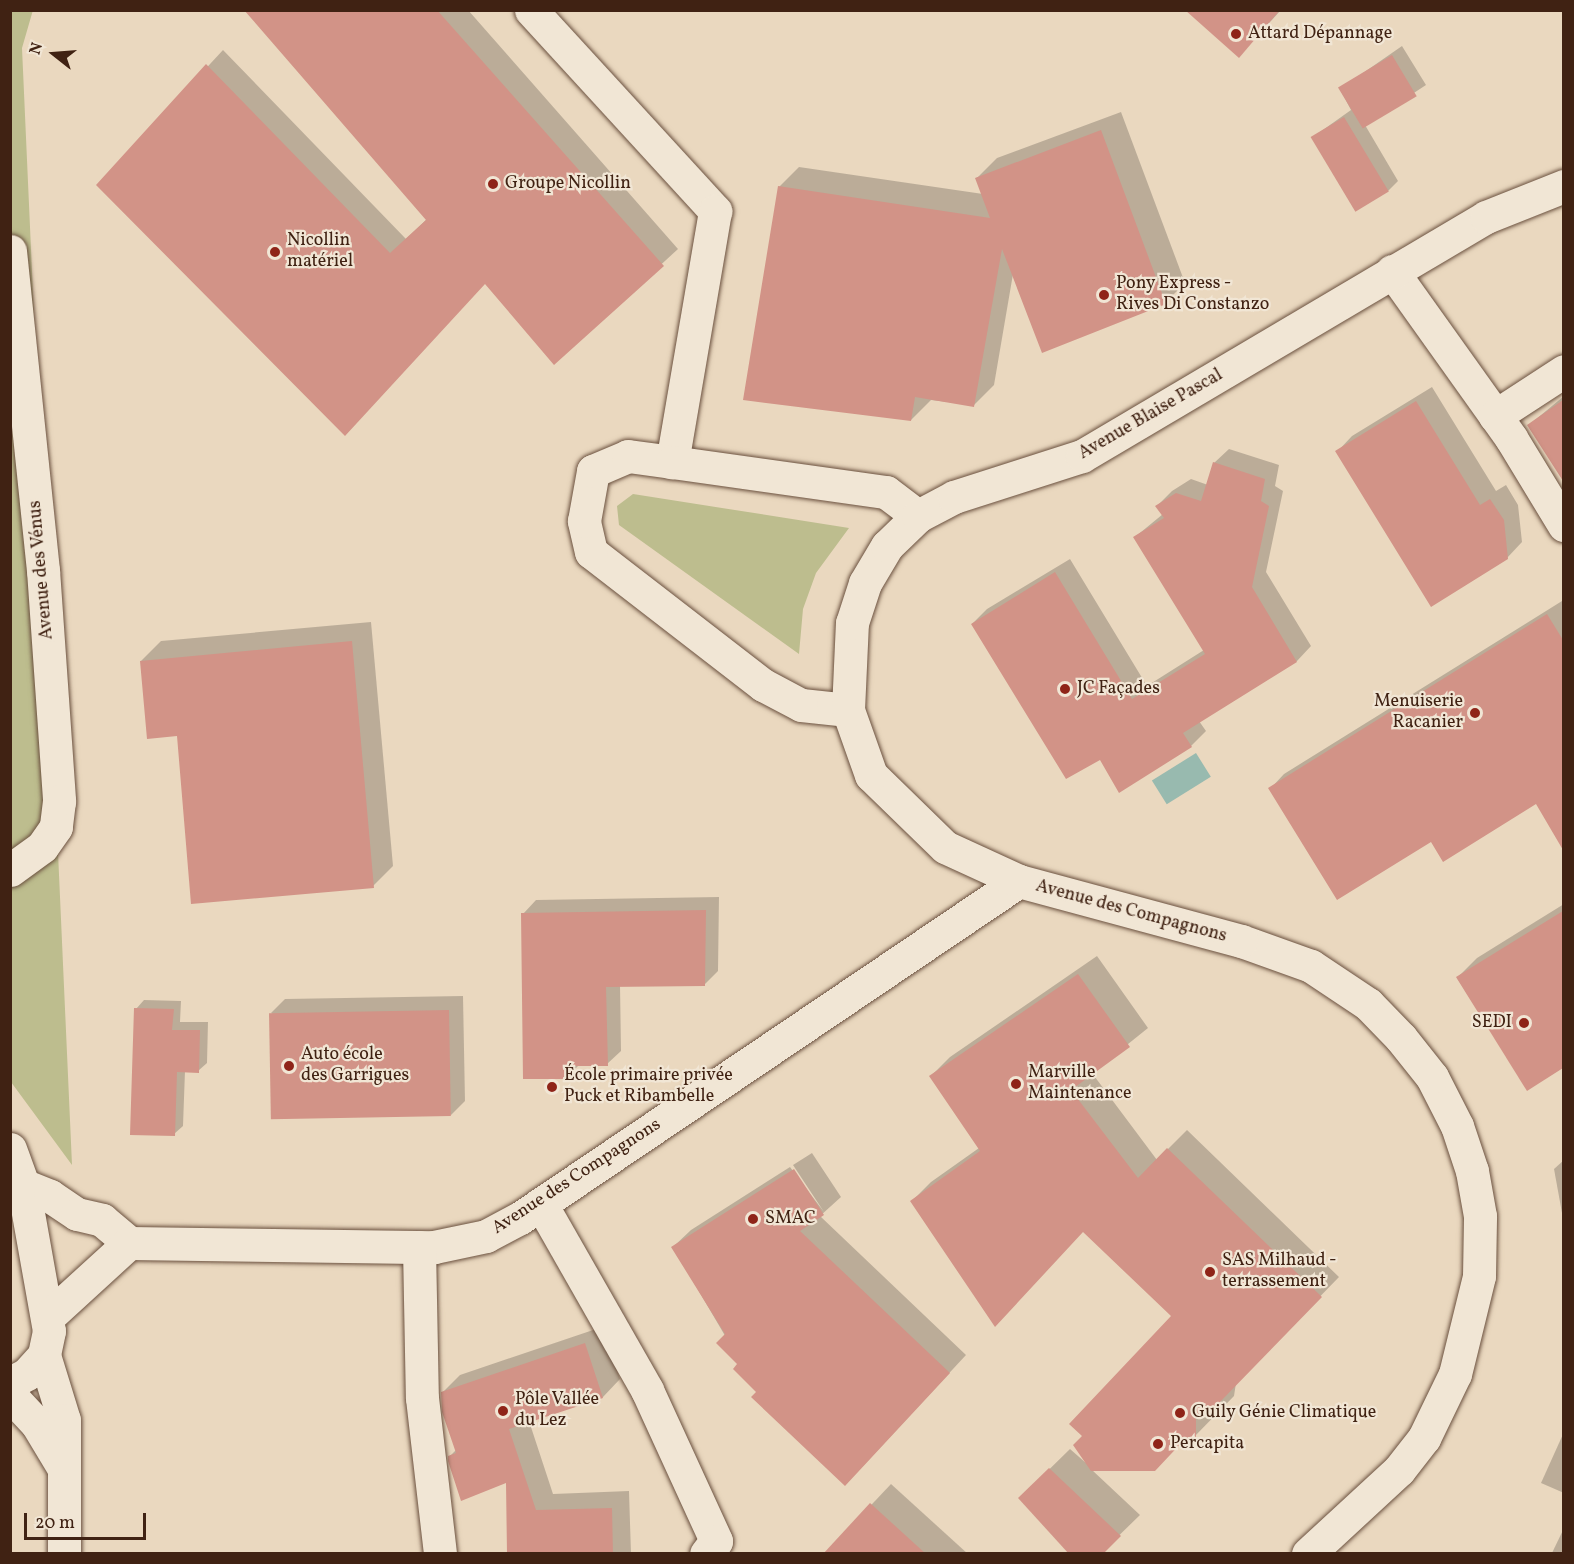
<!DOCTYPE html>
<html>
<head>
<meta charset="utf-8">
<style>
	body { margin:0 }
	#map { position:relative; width:1574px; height:1564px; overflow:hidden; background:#ead8bf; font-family:Vollkorn,serif }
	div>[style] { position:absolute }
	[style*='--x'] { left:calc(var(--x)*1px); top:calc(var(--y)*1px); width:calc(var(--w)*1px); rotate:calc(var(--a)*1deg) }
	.green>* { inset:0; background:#bdbd8e }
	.water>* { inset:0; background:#98baaf; transform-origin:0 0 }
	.shadow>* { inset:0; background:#0003 }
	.building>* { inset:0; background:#d29387; transform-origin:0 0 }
	.roads { filter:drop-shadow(0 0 2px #6a503e) drop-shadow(0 0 2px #6a503e) }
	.minor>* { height:33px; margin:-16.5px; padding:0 16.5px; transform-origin:16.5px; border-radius:16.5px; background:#f1e6d5 }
	.dots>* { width:16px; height:16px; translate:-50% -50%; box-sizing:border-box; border:3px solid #f1e6d5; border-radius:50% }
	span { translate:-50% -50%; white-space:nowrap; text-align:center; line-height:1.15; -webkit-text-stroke:4.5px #f1e6d5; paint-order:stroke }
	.poi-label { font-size:18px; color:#402213 }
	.left { translate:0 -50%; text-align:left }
	.right { translate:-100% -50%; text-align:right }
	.street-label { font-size:18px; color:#402213 }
	.frame { position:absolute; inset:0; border:12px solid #402213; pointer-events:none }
	.north { position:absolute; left:24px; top:24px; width:60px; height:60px; -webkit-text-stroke:4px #f1e6d5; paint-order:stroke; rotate:287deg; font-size:16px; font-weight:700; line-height:24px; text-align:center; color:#402213 }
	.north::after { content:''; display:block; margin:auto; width:21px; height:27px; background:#402213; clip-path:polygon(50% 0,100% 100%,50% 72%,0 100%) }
	.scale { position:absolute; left:24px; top:1513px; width:122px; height:27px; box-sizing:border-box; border:3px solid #402213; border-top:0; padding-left:8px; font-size:18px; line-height:21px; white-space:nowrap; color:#402213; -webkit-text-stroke:4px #f1e6d5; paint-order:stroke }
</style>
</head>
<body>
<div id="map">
	<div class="green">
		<i style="clip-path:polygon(33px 10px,22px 48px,72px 1165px,11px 1082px,10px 11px)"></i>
		<i style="clip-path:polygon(633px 494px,849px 528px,816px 573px,803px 609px,799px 654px,619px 525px,617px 506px)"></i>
	</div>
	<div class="water">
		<i style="left:1196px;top:753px;width:28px;height:52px;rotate:58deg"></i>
	</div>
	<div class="shadow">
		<i style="clip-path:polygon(246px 10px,468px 10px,678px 249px,554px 363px,485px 283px,98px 185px,223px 50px,406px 239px,427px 219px)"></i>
		<i style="clip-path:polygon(1187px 10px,1281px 10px,1239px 56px)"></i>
		<i style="clip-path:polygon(1402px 46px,1426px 85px,1365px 125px,1398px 181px,1388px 191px,1313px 137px,1351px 110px,1340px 89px)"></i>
		<i style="clip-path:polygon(1121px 112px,1185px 283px,1165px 303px,1013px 274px,994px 385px,974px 405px,931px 400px,911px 420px,779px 187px,799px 167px,983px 194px,977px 178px,997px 158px)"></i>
		<i style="clip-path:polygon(1432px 387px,1496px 491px,1506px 485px,1518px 505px,1522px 542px,1507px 558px,1337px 452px,1352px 436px)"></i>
		<i style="clip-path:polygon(1564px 396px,1564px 479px,1529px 425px)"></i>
		<i style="clip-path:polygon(1229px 449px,1279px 465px,1275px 486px,1283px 491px,1266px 572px,1311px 646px,1297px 661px,1199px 721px,1206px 731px,1191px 746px,1119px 791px,1100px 758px,972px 624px,987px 609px,1070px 559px,1147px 686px,1204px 650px,1135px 537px,1163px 514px,1157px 506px,1172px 491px,1191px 479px,1208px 485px,1214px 463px)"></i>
		<i style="clip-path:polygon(1562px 601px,1564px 811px,1548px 821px,1536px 802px,1431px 840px,1270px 789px,1284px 774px)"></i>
		<i style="clip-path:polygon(371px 622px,393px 866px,373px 886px,178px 735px,141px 661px,161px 641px)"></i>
		<i style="clip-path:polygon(719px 897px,718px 971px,705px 984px,620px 985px,621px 1051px,607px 1064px,579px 1065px,566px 1078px,523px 914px,536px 900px)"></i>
		<i style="clip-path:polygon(1564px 904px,1564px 1067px,1528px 1089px,1457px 978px,1477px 958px)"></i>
		<i style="clip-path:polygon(1097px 956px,1148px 1028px,1092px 1073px,1157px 1160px,1187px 1130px,1339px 1277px,1236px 1383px,1234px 1396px,1195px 1436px,1092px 1470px,1140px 1515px,1100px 1554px,1020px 1498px,1070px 1449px,1086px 1463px,1084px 1436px,1173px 1316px,1084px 1231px,912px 1201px,931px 1182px,979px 1148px,931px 1076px,950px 1057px)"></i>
		<i style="clip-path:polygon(463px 996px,465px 1101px,451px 1115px,271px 1013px,285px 999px)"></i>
		<i style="clip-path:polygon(144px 1000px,181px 1001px,180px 1022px,208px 1022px,207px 1063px,198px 1071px,185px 1071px,183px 1126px,174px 1134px,136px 1009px)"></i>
		<i style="clip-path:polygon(812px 1153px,841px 1197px,820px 1216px,966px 1355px,862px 1467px,758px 1392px,673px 1247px,691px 1230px,790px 1167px,824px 1212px,793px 1165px)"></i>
		<i style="clip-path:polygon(1564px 1160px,1564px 1224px,1554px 1169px)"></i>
		<i style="clip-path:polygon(602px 1327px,620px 1379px,603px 1397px,529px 1421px,553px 1494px,629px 1491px,631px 1554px,509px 1554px,508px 1481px,449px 1457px,457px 1449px,442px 1393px,460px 1375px)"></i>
		<i style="clip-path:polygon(1564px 1432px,1564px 1493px,1541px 1483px)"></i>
		<i style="clip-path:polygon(891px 1484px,968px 1554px,825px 1554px)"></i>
		<i style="clip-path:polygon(1564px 1528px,1564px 1554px,1553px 1554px,1552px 1553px)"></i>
	</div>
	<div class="building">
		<i style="clip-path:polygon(244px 10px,437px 10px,664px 266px,554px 365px,485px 284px,345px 436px,96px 185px,206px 64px,390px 253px,426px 220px)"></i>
		<i style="clip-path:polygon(1185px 10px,1280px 10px,1239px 58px)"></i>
		<i style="left:1392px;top:55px;width:48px;height:63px;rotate:59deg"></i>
		<i style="left:1344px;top:117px;width:87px;height:39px;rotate:59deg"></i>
		<i style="clip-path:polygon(1101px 130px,1166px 304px,1042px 353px,1002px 249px,974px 407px,915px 397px,911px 421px,743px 400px,778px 186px,990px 218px,975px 178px)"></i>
		<i style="clip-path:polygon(1563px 400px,1563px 481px,1527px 425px)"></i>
		<i style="clip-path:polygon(1416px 401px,1480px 505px,1490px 499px,1504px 520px,1508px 559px,1431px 607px,1335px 451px)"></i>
		<i style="clip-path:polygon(1213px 462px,1265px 479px,1261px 501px,1269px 506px,1252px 587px,1297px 662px,1183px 733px,1192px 747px,1119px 793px,1100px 760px,1066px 779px,971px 624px,1055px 572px,1132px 699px,1205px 654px,1133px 537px,1164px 518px,1155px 506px,1176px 493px,1201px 501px)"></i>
		<i style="clip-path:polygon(1547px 614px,1563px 640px,1563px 850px,1536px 804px,1443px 862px,1431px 842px,1337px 900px,1268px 788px)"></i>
		<i style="clip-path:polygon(352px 641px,374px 888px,191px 904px,177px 736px,147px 739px,140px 661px)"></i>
		<i style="clip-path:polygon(706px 910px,705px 986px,606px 987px,608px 1066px,567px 1066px,567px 1079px,523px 1079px,521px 913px)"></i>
		<i style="clip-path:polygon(1563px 911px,1563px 1068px,1527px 1091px,1456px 977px)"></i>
		<i style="clip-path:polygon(1078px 974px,1130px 1047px,1071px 1090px,1138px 1178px,1167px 1148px,1322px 1297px,1218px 1404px,1216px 1416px,1196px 1416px,1196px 1438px,1186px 1438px,1155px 1471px,1091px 1471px,1073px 1445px,1082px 1436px,1069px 1424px,1171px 1316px,1083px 1232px,995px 1327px,910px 1201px,980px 1151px,929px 1076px)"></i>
		<i style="clip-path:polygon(134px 1008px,174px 1009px,172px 1030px,200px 1030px,199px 1073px,177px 1072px,175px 1136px,130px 1135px)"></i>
		<i style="left:449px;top:1010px;width:106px;height:180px;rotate:89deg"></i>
		<i style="clip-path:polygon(794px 1169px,824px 1215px,800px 1231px,950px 1373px,845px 1486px,751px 1397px,756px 1392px,733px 1369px,737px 1364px,716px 1343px,725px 1334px,671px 1247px)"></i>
		<i style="clip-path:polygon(585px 1343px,603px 1398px,509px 1429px,536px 1510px,612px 1508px,613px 1554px,507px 1554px,506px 1483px,461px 1501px,448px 1461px,448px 1456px,456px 1453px,442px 1412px,441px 1392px)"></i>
		<i style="clip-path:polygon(1049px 1468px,1121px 1536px,1103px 1554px,1069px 1554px,1018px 1498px)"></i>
		<i style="clip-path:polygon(870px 1503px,926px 1554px,823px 1554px)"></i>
	</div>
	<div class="roads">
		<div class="minor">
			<i style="--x:531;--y:10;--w:273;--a:47.5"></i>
			<i style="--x:715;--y:211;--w:255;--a:99.7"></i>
			<i style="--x:10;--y:251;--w:321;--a:84.1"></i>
			<i style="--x:43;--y:570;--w:232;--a:86"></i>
			<i style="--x:59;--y:801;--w:26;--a:97"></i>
			<i style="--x:56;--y:827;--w:24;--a:125"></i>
			<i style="--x:42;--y:847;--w:39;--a:144"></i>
			<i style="--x:1392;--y:271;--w:205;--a:54.5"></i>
			<i style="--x:1511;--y:438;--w:102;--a:58.7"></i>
			<i style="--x:1495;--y:416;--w:82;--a:-33.1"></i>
			<i style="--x:848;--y:710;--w:47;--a:-173.9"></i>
			<i style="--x:801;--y:705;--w:43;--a:-152.2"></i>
			<i style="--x:763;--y:685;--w:217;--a:-142.3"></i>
			<i style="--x:591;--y:552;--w:32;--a:-103"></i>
			<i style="--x:584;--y:521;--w:51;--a:-79.8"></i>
			<i style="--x:593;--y:471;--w:38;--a:-23"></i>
			<i style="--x:628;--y:456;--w:44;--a:7.8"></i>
			<i style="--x:672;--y:462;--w:216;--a:8"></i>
			<i style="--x:886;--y:492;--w:40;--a:37"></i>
			<i style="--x:10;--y:1149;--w:38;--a:70"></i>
			<i style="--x:23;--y:1185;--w:148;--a:79.9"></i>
			<i style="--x:49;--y:1331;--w:25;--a:102"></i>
			<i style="--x:44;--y:1355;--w:25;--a:132"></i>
			<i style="--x:27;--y:1374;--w:19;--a:152"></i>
			<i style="--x:23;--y:1185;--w:29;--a:22"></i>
			<i style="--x:50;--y:1196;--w:32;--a:34"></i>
			<i style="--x:77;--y:1214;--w:26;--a:13"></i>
			<i style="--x:102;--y:1220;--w:35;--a:40"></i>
			<i style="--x:129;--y:1243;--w:305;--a:0.8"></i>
			<i style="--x:434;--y:1247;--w:53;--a:-11.9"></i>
			<i style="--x:486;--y:1236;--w:38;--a:-28"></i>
			<i style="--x:520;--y:1218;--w:602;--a:-34.03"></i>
			<i style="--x:541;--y:1204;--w:214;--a:60.3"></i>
			<i style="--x:647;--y:1390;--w:166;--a:65.4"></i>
			<i style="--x:716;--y:1541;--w:16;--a:128"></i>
			<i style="--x:419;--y:1247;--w:151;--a:88.9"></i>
			<i style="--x:422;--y:1398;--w:157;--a:83.4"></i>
			<i style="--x:49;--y:1316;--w:108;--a:-42.4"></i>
			<i style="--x:44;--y:1355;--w:68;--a:72.9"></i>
			<i style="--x:64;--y:1420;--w:134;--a:90"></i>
			<i style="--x:10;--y:1395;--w:40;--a:47"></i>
			<i style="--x:37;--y:1424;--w:52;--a:59"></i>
			<i style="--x:1308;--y:1554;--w:124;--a:-42.7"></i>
			<i style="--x:1399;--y:1470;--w:41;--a:-52"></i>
			<i style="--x:1424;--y:1438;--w:71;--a:-64.2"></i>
			<i style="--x:1455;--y:1374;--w:101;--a:-76.2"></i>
			<i style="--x:1479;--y:1276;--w:60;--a:-89"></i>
			<i style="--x:1480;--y:1216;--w:46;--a:-100.1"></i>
			<i style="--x:1472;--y:1171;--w:47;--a:-108.4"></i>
			<i style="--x:1457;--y:1126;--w:55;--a:-117"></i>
			<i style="--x:1432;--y:1077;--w:50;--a:-128.5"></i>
			<i style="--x:1401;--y:1038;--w:47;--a:-134.1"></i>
			<i style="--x:1368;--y:1004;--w:69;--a:-146.3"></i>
			<i style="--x:1311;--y:966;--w:74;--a:-160.3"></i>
			<i style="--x:1241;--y:941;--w:230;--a:-164.9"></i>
			<i style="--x:1019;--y:881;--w:81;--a:-155.3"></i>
			<i style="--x:945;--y:847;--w:103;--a:-135.8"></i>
			<i style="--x:871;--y:775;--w:69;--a:-109.5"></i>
			<i style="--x:848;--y:710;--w:87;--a:-87.4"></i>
			<i style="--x:852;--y:623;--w:42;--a:-72"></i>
			<i style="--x:865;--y:583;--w:43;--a:-59.3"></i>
			<i style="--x:887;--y:546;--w:43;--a:-44.1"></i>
			<i style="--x:918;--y:516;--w:41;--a:-27.8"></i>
			<i style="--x:954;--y:497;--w:134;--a:-17.8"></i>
			<i style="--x:1082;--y:456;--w:469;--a:-30.6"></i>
			<i style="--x:1486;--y:217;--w:84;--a:-21.7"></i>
		</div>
	</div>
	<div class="dots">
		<i style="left:1236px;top:34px;background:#8f2418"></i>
		<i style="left:493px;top:184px;background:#8f2418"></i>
		<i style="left:275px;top:252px;background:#8f2418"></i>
		<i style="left:1104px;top:295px;background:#8f2418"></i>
		<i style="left:1065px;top:689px;background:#8f2418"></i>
		<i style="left:1475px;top:713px;background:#8f2418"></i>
		<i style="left:1524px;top:1023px;background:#8f2418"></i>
		<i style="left:289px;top:1066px;background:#8f2418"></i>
		<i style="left:1016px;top:1084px;background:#8f2418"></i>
		<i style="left:552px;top:1087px;background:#8f2418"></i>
		<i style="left:753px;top:1219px;background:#8f2418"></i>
		<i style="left:1210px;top:1272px;background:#8f2418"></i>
		<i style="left:503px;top:1411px;background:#8f2418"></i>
		<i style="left:1180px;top:1413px;background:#8f2418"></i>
		<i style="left:1158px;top:1444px;background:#8f2418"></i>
	</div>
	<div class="poi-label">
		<span class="left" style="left:1248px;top:34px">Attard Dépannage</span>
		<span class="left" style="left:505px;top:184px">Groupe Nicollin</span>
		<span class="left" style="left:287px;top:252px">Nicollin<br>matériel</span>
		<span class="left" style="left:1116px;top:295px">Pony Express -<br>Rives Di Constanzo</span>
		<span class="left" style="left:1077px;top:689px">JC Façades</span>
		<span class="right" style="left:1463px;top:713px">Menuiserie<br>Racanier</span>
		<span class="right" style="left:1512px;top:1023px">SEDI</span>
		<span class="left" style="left:301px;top:1066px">Auto école<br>des Garrigues</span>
		<span class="left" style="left:1028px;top:1084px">Marville<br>Maintenance</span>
		<span class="left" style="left:564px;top:1087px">École primaire privée<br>Puck et Ribambelle</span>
		<span class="left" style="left:765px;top:1219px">SMAC</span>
		<span class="left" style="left:1222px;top:1272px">SAS Milhaud -<br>terrassement</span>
		<span class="left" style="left:515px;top:1411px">Pôle Vallée<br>du Lez</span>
		<span class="left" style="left:1192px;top:1413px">Guily Génie Climatique</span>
		<span class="left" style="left:1170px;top:1444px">Percapita</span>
	</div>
	<div class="street-label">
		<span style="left:1151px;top:415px;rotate:-30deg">Avenue Blaise Pascal</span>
		<span style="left:42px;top:570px;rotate:-95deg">Avenue des Vénus</span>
		<span style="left:1131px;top:912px;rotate:15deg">Avenue des Compagnons</span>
		<span style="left:577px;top:1177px;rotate:-33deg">Avenue des Compagnons</span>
	</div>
	<div class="frame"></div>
	<div class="north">N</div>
	<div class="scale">20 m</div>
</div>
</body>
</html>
